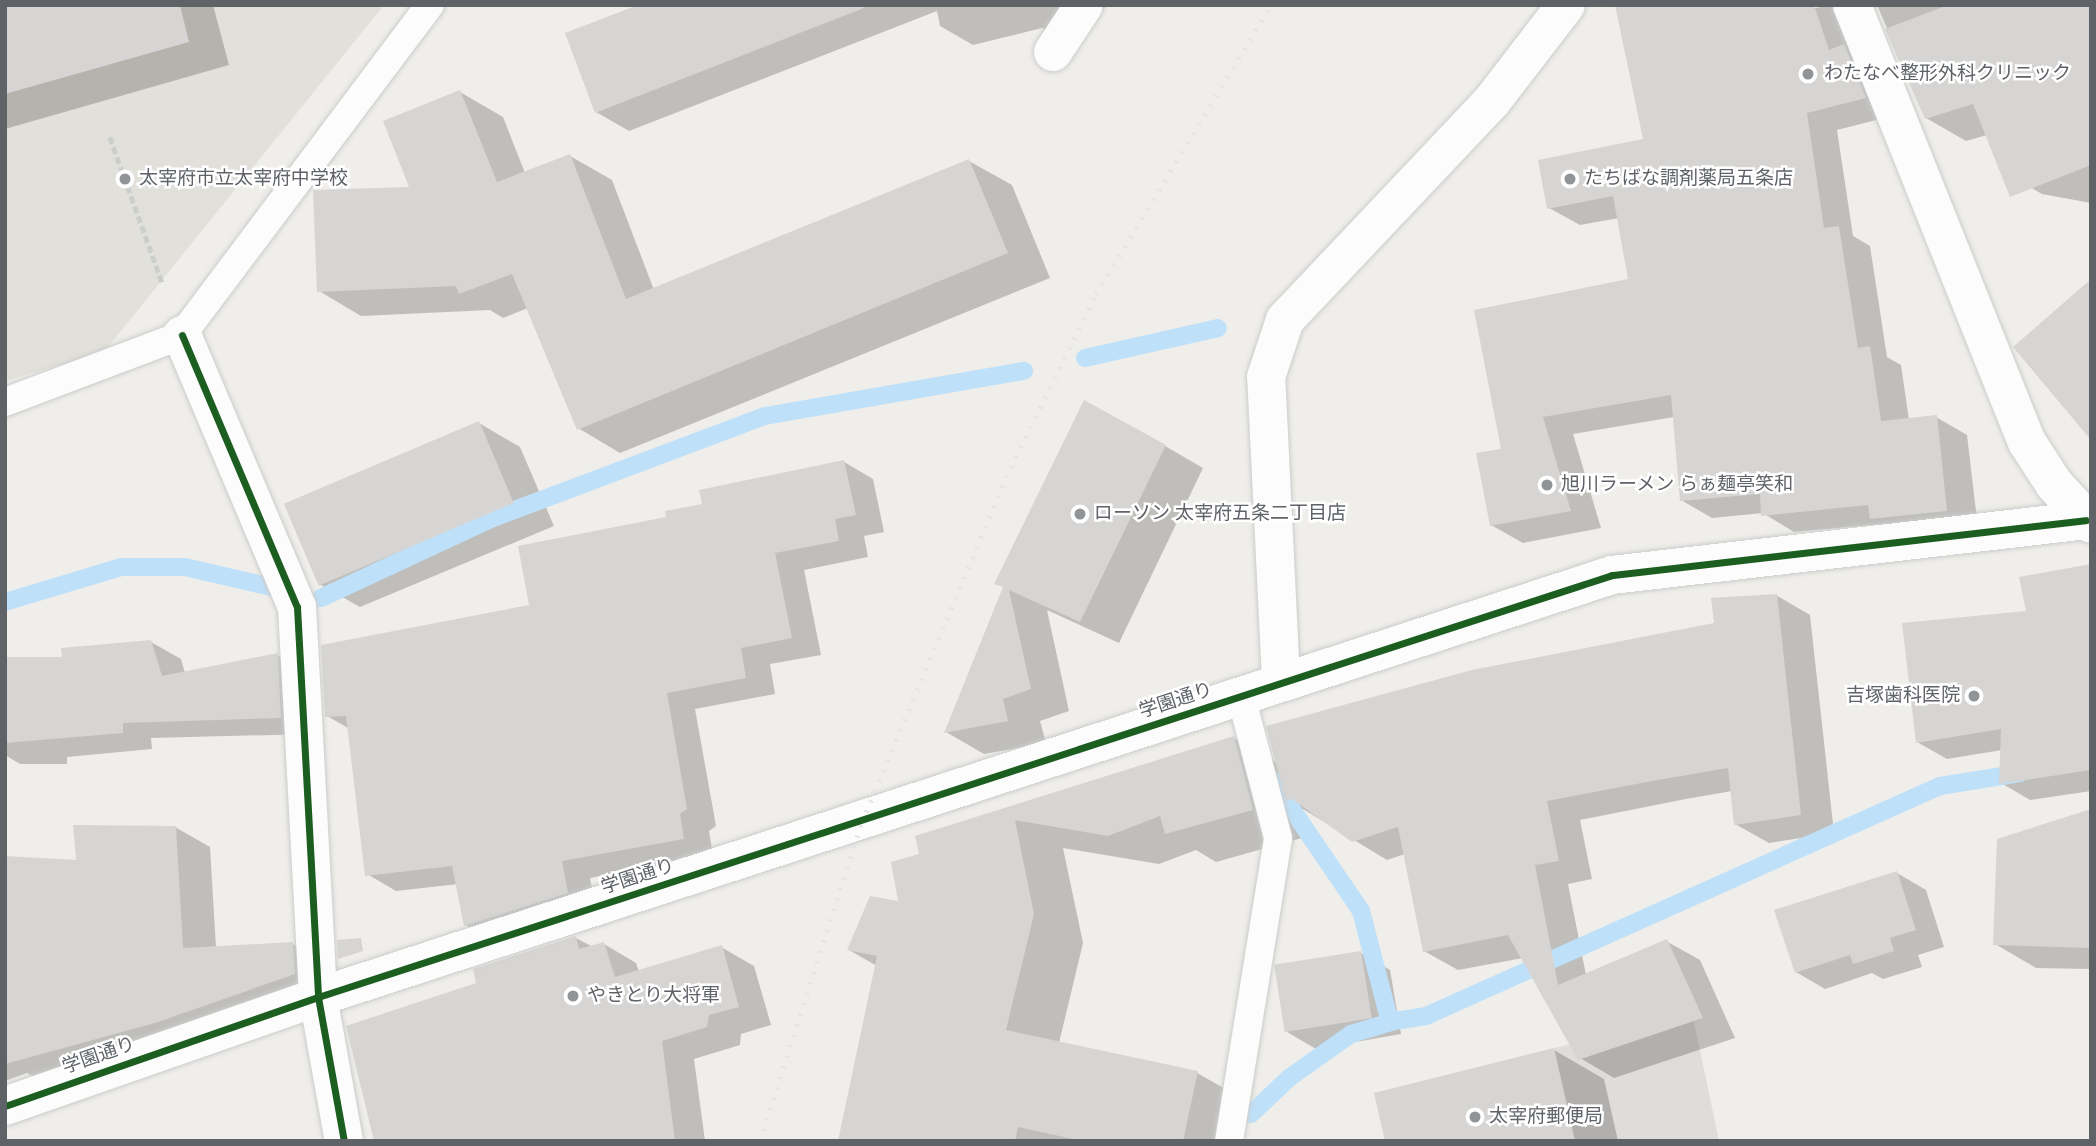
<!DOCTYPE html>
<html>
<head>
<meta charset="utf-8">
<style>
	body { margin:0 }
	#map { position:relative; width:2096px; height:1146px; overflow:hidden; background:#efeeea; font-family:"Nunito Sans","Noto Sans JP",sans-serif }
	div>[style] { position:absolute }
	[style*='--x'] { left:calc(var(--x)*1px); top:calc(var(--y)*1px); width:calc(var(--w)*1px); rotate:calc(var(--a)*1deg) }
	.industrial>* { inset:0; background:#dfddda }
	.education>* { inset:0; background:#e2e0da }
	.shadow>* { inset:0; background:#0003 }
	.stream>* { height:18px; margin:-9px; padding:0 9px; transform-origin:9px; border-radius:9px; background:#bfe0f9 }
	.building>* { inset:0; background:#d6d5d3; transform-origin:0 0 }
	.path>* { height:4.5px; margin-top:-2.25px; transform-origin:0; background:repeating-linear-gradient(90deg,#cacfcc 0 7px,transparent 0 10.5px) }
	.roads { filter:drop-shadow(0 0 2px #cbcccc) drop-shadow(0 0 2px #cbcccc) }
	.service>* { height:28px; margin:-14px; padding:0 14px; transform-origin:14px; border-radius:14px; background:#fdfcfc }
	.minor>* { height:38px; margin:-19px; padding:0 19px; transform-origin:19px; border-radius:19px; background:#fdfcfc }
	.tertiary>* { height:38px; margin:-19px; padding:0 19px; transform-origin:19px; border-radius:19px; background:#fdfcfc }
	.rail>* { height:5px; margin-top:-2.5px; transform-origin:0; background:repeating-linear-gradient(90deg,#e4e4e4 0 2px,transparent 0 11px) }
	.cycleway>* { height:7px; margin:-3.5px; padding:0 3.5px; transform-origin:3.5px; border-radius:3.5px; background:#1b5e20 }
	.dots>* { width:19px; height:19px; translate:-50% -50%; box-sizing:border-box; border:4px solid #fff; border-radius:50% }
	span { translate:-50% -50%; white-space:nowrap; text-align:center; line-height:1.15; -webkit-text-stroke:5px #fff; paint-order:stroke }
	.poi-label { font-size:19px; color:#5f6368 }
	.left { translate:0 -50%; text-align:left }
	.right { translate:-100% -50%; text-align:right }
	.street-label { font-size:19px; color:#5f6368 }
	.frame { position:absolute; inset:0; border:7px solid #5f6368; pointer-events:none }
</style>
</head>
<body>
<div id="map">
	<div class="industrial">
		<i style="clip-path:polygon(1693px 1017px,1719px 1141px,1575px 1141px,1554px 1048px)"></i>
	</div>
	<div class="education">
		<i style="clip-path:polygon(5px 5px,384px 5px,104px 352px,5px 381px)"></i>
	</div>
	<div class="shadow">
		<i style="clip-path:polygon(5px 5px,213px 5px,229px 65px,5px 129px)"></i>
		<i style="clip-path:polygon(643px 5px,1108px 5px,1064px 41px,1042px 28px,973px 45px,940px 26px,937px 11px,629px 131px,596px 112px)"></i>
		<i style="clip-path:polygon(1832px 5px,1861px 22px,1896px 115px,1837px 130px,1853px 236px,1870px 246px,1887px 357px,1901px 365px,1909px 420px,1936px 417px,1967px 435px,1978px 528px,1903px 536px,1882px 524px,1794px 532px,1763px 513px,1712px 518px,1681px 500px,1674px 417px,1573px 434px,1601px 528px,1523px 543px,1491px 525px,1503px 450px,1630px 281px,1619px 218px,1580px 225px,1549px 208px,1646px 141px,1765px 17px)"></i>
		<i style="clip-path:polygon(1877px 5px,2091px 5px,2091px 203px,2042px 194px,2001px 170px,1987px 135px,1966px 141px,1926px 118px)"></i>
		<i style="clip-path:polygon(460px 92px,503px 117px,525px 173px,570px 156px,612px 180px,654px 290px,969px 161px,1012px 185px,1050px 278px,620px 453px,578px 428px,528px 308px,503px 318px,490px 310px,361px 316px,319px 291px,411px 189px)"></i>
		<i style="clip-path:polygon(479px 423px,520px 447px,554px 526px,360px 607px,319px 584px)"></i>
		<i style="clip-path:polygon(1165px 446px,1203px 468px,1119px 643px,1047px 610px,1069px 711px,1040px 721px,1046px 743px,984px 754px,946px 732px,1005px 588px)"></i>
		<i style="clip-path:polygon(844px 462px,873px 479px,884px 532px,864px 536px,868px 557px,804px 570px,821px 655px,770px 664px,775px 694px,695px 709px,716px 826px,709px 831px,713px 855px,590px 878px,596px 909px,495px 942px,466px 925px,458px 884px,396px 891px,367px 874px,350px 729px,327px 716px,531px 606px,668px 518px)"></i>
		<i style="clip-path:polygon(2091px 569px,2091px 791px,2030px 800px,2001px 783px,2002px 750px,1947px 759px,1917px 742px,2028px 612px)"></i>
		<i style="clip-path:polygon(1776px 595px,1810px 615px,1834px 833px,1769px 843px,1735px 824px,1732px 791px,1686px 799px,1580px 820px,1592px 879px,1568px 884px,1586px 975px,1666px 941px,1700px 960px,1735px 1038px,1614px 1078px,1580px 1058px,1523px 958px,1458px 970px,1424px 951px,1405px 854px,1387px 860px,1293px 803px,1302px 838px,1216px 862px,1196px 850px,1159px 864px,1063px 848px,1083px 943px,1059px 1043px,1197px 1073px,1247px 1101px,1238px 1141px,840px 1141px,877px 966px,849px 950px,900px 903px,921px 855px,917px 837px,1234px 738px,1278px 763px,1716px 624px)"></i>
		<i style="clip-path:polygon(151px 642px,181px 659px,185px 673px,277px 655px,306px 672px,310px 734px,151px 738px,152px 749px,67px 757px,67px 764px,20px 764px,5px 755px,5px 659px,64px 659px)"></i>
		<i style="clip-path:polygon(2091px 811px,2091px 969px,2036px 968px,1995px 944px)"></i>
		<i style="clip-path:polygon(175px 827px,210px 847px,216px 948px,293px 944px,327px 964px,329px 994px,43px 1082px,27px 1073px,5px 1081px,5px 963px,78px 862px)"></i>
		<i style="clip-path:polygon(1897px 873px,1926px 890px,1944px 947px,1918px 955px,1922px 967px,1883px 979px,1872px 973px,1825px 989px,1796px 972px)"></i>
		<i style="clip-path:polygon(576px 938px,593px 947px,604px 944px,636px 963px,639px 972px,721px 947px,754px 966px,771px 1025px,741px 1034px,740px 1045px,694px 1059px,705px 1141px,386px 1141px,478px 984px)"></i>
		<i style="clip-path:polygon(1361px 953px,1390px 970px,1401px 1034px,1316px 1049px,1287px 1032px)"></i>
		<i style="clip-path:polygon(1554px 1050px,1604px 1079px,1618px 1141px,1387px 1141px)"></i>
	</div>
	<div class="stream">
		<i style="--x:1085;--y:358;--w:136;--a:-12.7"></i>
		<i style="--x:321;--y:598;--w:184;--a:-25"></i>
		<i style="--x:488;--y:520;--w:296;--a:-20.6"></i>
		<i style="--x:765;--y:416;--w:263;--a:-9.9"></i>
		<i style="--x:5;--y:602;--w:121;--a:-16.8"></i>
		<i style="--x:121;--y:567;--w:64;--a:0"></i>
		<i style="--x:185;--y:567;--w:93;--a:13"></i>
		<i style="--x:1285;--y:778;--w:27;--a:82"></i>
		<i style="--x:1289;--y:805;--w:128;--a:55.8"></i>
		<i style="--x:1361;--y:911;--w:107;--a:75.4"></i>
		<i style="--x:1388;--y:1015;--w:9;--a:41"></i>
		<i style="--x:1395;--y:1021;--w:31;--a:-9"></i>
		<i style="--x:1426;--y:1016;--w:563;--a:-24.11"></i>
		<i style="--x:1940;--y:786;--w:81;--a:-9.2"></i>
		<i style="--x:1251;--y:1114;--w:52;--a:-43.5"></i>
		<i style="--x:1289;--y:1078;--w:76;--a:-35.4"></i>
		<i style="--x:1351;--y:1034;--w:46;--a:-16.5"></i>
	</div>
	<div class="building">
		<i style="clip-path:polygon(5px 5px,180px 5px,189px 42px,5px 94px)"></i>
		<i style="clip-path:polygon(638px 5px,864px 5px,864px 8px,595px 113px,565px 33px)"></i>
		<i style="clip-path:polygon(1615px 5px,1814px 5px,1829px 50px,1844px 44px,1866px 98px,1807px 113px,1824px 228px,1839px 226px,1858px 348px,1870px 346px,1881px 421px,1937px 415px,1947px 511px,1870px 519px,1868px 505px,1761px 516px,1760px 494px,1680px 501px,1671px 395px,1543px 417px,1571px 511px,1490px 526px,1476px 453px,1501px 449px,1474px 310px,1628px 279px,1613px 196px,1547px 209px,1538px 160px,1643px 139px)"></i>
		<i style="clip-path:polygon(1948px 5px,2091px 5px,2091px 165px,2010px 197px,1973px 104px,1925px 119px,1885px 29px)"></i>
		<i style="clip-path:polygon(460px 90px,497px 182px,570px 154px,626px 299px,969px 159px,1008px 253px,577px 430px,512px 274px,459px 294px,456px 286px,317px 292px,313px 190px,409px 187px,383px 121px)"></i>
		<i style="clip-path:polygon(2091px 279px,2091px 440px,2013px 347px)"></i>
		<i style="clip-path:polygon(1084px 400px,1166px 445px,1080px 622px,1009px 590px,1031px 689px,1003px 699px,1008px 721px,944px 733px,1003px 587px,994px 584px)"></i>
		<i style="left:479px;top:421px;width:89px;height:212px;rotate:67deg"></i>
		<i style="clip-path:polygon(844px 460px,856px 515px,835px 519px,839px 541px,775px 553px,792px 638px,741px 648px,746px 678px,667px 693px,687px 809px,680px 814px,684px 839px,562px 861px,568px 893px,464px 926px,452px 866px,365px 876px,346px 716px,325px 717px,321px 645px,529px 605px,518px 546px,666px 517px,665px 511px,702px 504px,699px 490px)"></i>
		<i style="clip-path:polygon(2091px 564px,2091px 770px,1999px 784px,2001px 729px,1916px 743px,1902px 623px,2026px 611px,2019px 577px)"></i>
		<i style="clip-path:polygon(1777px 594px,1801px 815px,1734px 825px,1728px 768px,1652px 781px,1547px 801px,1559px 861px,1535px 865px,1558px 985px,1667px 939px,1703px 1018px,1578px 1060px,1508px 935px,1423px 952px,1398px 827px,1352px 842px,1292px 799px,1286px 801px,1266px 726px,1472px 670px,1714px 623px,1711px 598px)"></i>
		<i style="clip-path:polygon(151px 640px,162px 676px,278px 653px,281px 718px,123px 723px,123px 733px,5px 743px,5px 657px,62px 657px,61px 648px)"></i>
		<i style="clip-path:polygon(1234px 736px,1253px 810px,1165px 834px,1160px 816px,1108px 836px,1015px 820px,1034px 914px,1006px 1030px,1198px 1071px,1183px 1141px,1082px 1141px,1018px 1127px,1015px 1141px,838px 1141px,877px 956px,847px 950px,870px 896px,898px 901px,891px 862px,919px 854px,915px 836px)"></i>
		<i style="clip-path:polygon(2091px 809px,2091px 948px,1993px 945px,1997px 839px)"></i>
		<i style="clip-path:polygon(73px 825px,176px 826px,183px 948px,293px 942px,295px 974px,155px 1023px,5px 1064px,5px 856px,76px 860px)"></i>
		<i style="clip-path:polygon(1897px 871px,1916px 930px,1890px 938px,1894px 951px,1853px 964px,1850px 955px,1795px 973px,1774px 910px)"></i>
		<i style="clip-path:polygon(576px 936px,579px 949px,604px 942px,615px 977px,722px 945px,739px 1007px,709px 1015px,707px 1027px,662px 1041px,675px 1141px,374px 1141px,346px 1026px,476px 983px,473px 969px)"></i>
		<i style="clip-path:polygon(361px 938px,363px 951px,338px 959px,337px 940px)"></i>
		<i style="left:1361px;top:951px;width:68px;height:88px;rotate:81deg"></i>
		<i style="clip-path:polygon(1554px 1048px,1575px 1141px,1385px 1141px,1374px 1093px)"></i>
	</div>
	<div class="path">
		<i style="--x:110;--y:137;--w:157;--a:70.3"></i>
	</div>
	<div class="roads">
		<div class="service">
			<i style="--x:5;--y:402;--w:189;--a:-20.7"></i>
			<i style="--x:182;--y:335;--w:413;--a:-53.1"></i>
			<i style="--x:1229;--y:1141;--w:307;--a:-80.8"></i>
			<i style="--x:1278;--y:838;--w:147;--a:-104.6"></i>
		</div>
		<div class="minor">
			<i style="--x:1053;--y:52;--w:56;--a:-56.6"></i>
			<i style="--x:182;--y:335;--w:295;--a:67.1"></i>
			<i style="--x:297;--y:607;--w:391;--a:86.9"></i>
			<i style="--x:318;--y:997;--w:146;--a:79.8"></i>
			<i style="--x:1281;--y:680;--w:303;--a:-92.8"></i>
			<i style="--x:1266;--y:377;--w:60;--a:-71.6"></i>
			<i style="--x:1285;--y:320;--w:301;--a:-46.6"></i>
			<i style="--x:1492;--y:101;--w:121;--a:-52.4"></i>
			<i style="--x:5;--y:1106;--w:331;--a:-19.2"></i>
			<i style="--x:318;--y:997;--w:1361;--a:-18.06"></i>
			<i style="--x:1612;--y:575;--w:477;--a:-6.6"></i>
		</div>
		<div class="tertiary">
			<i style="--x:1852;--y:5;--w:471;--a:68.2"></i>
			<i style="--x:2027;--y:442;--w:50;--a:57.3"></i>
			<i style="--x:2054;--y:484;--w:54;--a:47.2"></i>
		</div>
	</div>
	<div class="rail">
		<i style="--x:760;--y:1141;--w:335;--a:-72.3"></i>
		<i style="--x:862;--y:822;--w:374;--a:-67.3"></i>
		<i style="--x:1006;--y:477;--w:204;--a:-63.8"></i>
		<i style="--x:1096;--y:294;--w:338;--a:-58.8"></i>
	</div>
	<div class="cycleway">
		<i style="--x:182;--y:335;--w:295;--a:67.1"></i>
		<i style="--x:297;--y:607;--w:391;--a:86.9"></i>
		<i style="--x:318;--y:997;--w:146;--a:79.8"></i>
		<i style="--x:5;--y:1106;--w:331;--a:-19.2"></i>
		<i style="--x:318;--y:997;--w:1361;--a:-18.06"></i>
		<i style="--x:1612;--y:575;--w:477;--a:-6.6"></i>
	</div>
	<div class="dots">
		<i style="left:1808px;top:74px;background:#919496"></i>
		<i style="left:125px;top:179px;background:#919496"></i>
		<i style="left:1570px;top:179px;background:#919496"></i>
		<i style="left:1547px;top:485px;background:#919496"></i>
		<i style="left:1080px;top:514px;background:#919496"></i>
		<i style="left:1974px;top:696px;background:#919496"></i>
		<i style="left:573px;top:996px;background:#919496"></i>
		<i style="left:1475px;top:1117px;background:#919496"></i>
	</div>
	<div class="poi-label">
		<span class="left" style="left:1824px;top:74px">わたなべ整形外科クリニック</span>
		<span class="left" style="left:139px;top:179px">太宰府市立太宰府中学校</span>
		<span class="left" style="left:1584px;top:179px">たちばな調剤薬局五条店</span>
		<span class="left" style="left:1561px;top:485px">旭川ラーメン らぁ麺亭笑和</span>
		<span class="left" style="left:1094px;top:514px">ローソン 太宰府五条二丁目店</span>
		<span class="right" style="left:1960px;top:696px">吉塚歯科医院</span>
		<span class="left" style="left:587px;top:996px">やきとり大将軍</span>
		<span class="left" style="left:1489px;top:1117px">太宰府郵便局</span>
	</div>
	<div class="street-label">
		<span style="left:1176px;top:701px;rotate:-18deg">学園通り</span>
		<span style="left:638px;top:877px;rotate:-18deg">学園通り</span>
		<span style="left:99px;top:1056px;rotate:-19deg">学園通り</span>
	</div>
	<div class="frame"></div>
</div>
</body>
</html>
